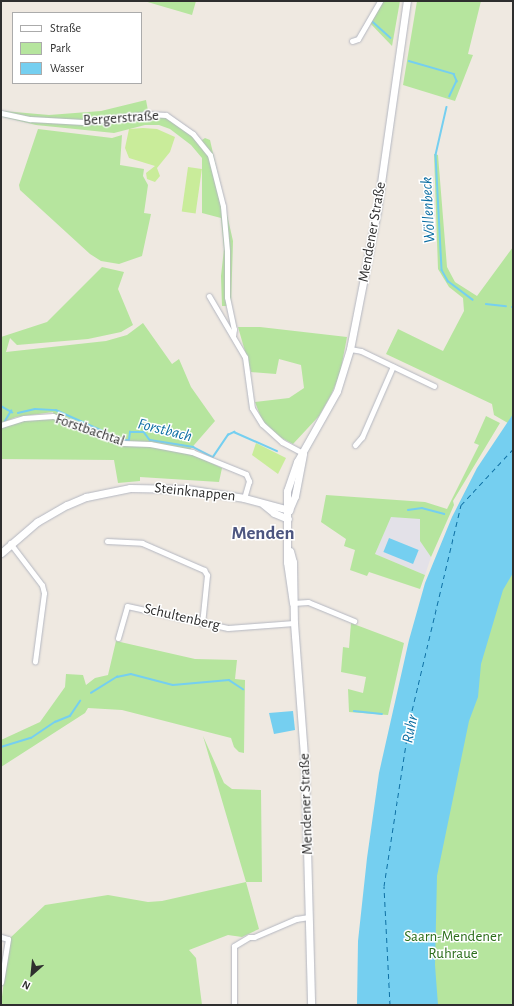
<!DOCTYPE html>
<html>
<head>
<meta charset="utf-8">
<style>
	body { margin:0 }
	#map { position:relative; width:514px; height:1006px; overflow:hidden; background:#efe9e1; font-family:"Alegreya Sans",sans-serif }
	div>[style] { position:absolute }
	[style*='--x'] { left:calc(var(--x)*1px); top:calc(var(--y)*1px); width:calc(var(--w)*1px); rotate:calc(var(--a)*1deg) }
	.industrial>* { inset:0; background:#e3e1e8 }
	.green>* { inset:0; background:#b6e59e }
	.pitch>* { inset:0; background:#c9ec9a; transform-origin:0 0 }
	.water>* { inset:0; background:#75cff0; transform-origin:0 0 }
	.stream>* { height:1.5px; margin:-0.75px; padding:0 0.75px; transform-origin:0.75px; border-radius:0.75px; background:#75cff0 }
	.ferry>* { height:1px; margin-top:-0.5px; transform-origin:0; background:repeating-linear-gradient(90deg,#0d6fa3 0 5px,transparent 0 9px) }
	.roads { filter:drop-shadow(0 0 1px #b4b7c1) drop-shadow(0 0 1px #b4b7c1) }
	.street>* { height:5px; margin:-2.5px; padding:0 2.5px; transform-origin:2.5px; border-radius:2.5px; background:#fff }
	.secondary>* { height:7px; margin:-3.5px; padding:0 3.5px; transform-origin:3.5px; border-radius:3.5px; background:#fff }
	span { translate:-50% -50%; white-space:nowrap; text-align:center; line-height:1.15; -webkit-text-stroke:3px #fff; paint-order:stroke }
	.street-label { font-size:15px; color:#2e2e2e }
	.park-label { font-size:15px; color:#2c6e1b }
	.water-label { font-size:16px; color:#0d6fa3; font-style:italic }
	.district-label { font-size:19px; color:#4d5680; font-weight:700 }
	.frame { position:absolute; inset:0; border:2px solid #2e2e2e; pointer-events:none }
	.legend { position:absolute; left:12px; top:12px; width:130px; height:72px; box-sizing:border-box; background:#fff; border:1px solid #ababab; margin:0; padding:5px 7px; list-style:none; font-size:12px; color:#2e2e2e }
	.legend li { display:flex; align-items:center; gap:8px; height:20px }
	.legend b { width:20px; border:1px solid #ababab }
	.north { position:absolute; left:12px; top:954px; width:40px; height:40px; -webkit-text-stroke:3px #fff; paint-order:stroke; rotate:207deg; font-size:11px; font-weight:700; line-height:16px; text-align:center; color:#2e2e2e }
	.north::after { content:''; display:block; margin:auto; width:14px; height:18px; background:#2e2e2e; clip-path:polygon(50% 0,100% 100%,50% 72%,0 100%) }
</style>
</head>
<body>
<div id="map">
	<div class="industrial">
		<i style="clip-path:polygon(430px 513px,431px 557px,425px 575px,375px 554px,389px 520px,388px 517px)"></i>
	</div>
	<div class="green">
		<i style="clip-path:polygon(144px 1px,196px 1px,192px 15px)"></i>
		<i style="clip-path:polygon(381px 1px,400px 1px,392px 46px,368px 21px)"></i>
		<i style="clip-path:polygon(417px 1px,481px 1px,468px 54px,473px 55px,455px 101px,403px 85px)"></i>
		<i style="clip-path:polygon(146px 100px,149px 116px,168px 117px,199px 142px,205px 138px,210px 140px,233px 241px,231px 306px,222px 306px,221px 276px,224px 249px,221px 218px,202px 213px,202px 158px,191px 145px,170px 129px,159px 125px,145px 125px,114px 133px,36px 125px,3px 117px,3px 111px,49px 115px,101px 111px)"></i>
		<i style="clip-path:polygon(38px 129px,112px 138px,122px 135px,120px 165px,144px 169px,143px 176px,148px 185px,144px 213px,151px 214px,142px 256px,119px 264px,101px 261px,90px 254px,20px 190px,19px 185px)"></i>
		<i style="clip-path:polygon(434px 154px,438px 155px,447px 267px,455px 282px,477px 296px,513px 247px,513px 426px,494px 415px,492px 404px,386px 354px,398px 329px,443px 351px,464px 311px,463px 298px,449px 287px,438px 269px)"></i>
		<i style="clip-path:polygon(102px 267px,124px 272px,118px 289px,133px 325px,121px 332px,88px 339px,17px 345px,10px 338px,6px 352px,106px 341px,127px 335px,143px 323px,172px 364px,179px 359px,191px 387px,215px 421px,188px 452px,222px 468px,219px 482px,140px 477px,140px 481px,118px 483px,114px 460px,1px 459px,1px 429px,18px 421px,55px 418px,53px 412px,16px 417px,1px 423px,1px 337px,47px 322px)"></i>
		<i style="clip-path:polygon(238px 327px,260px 327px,347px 337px,340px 374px,331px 395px,319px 416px,293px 444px,276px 435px,263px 423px,255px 402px,289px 398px,304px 388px,301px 365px,279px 359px,276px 374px,251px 372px)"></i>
		<i style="clip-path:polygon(486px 416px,500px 423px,453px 501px,454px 505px,431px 557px,420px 541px,420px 519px,391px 517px,375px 554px,425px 575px,420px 589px,369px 572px,367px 576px,350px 570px,355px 550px,344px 546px,346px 539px,321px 522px,326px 495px,425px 502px,447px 509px,479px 445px,474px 443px)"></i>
		<i style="clip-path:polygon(513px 489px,513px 1005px,391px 1005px)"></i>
		<i style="clip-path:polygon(351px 623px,404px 643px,388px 715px,349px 712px,348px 689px,363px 693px,366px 677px,341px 672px,343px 647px,349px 648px)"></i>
		<i style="clip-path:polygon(116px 641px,195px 659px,237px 660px,235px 679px,245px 680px,244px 753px,239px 752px,234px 747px,231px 738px,122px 710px,88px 708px,85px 713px,1px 767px,1px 740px,40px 722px,65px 687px,66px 674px,83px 675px,86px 685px,95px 678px,108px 675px)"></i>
		<i style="clip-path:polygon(203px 736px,224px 783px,232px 789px,261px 790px,262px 882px,246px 882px,259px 929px,242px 937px,228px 935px,189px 950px,196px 958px,202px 1005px,1px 1005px,9px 939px,45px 905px,108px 895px,148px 902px,162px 901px,246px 882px)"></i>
	</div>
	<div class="pitch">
		<i style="clip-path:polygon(143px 128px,157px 129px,175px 137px,170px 152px,157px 168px,160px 176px,155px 182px,147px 179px,146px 173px,155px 166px,129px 158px,125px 148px,129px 129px)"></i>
		<i style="left:188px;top:167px;width:14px;height:45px;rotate:8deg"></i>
		<i style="clip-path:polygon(256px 443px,286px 458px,278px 474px,252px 455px)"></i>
	</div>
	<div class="water">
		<i style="clip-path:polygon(513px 414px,513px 573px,503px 590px,481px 664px,478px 697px,469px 721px,437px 876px,435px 965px,438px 1005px,357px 1005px,358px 941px,367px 858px,379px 773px,409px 640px,425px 583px,452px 517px,477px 468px)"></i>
		<i style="left:389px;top:538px;width:32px;height:15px;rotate:22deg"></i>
		<i style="clip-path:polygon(293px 711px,295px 730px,274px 734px,269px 713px)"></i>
	</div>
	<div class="stream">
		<i style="--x:372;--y:21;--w:25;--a:42"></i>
		<i style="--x:409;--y:61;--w:47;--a:16.1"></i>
		<i style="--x:454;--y:74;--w:8;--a:67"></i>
		<i style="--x:457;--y:81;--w:17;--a:115"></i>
		<i style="--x:447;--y:107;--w:49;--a:102.9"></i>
		<i style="--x:436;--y:155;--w:115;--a:87"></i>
		<i style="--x:442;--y:270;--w:13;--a:61"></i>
		<i style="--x:448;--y:281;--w:31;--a:37"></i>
		<i style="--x:486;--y:304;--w:20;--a:6"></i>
		<i style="--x:512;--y:307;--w:1;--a:0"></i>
		<i style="--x:1;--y:406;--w:13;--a:29"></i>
		<i style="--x:18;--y:413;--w:17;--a:-13"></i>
		<i style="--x:35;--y:409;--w:21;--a:3"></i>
		<i style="--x:56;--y:410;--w:73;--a:24.1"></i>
		<i style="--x:123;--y:440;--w:6;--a:0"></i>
		<i style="--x:129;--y:440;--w:8;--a:-83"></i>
		<i style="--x:130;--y:432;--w:14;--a:0"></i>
		<i style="--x:144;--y:432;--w:10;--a:53"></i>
		<i style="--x:150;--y:440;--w:44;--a:9.2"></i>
		<i style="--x:193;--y:447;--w:22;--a:27"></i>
		<i style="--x:213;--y:457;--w:27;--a:-56"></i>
		<i style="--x:228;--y:435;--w:7;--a:-27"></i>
		<i style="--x:234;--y:432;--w:47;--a:23.8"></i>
		<i style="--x:5;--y:421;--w:12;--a:-59"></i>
		<i style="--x:408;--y:510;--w:14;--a:-8"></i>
		<i style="--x:422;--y:508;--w:23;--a:15"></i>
		<i style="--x:91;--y:693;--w:31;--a:-32"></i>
		<i style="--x:117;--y:677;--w:14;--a:-12"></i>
		<i style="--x:131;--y:674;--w:43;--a:14.7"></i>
		<i style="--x:173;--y:685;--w:56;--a:-5.1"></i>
		<i style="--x:229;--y:680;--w:17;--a:33"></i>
		<i style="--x:354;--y:711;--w:28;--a:6"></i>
		<i style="--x:1;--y:747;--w:31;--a:-17"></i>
		<i style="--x:31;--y:738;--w:29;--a:-34"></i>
		<i style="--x:55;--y:722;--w:16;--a:-22"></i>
		<i style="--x:70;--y:716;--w:18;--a:-56"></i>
	</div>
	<div class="ferry">
		<i style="--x:390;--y:1005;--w:119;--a:-92.9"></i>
		<i style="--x:384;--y:886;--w:169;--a:-81.2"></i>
		<i style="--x:410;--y:719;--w:220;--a:-76.6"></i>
		<i style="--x:461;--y:505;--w:76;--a:-47.1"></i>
	</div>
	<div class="roads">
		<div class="street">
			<i style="--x:352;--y:41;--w:6;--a:-18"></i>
			<i style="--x:358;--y:39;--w:44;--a:-59.9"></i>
			<i style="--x:1;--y:113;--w:30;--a:12"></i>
			<i style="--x:30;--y:119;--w:53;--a:3.2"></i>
			<i style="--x:83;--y:122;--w:66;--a:-6.9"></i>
			<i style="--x:149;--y:114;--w:17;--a:3"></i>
			<i style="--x:166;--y:115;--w:33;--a:35"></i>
			<i style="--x:193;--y:134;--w:27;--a:51"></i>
			<i style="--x:210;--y:155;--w:53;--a:75.7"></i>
			<i style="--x:223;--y:206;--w:45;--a:84.9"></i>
			<i style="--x:227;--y:251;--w:46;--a:90"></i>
			<i style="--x:227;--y:297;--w:33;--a:78"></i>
			<i style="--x:234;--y:329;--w:7;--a:98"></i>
			<i style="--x:209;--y:296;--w:71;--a:59.5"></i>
			<i style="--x:245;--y:357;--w:51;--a:82.2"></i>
			<i style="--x:252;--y:408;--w:19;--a:58"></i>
			<i style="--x:262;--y:424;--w:27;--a:42"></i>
			<i style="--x:282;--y:442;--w:24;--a:28"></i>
			<i style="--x:350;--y:349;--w:11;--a:10"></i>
			<i style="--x:361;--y:351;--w:81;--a:25.6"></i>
			<i style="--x:1;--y:425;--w:24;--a:-17"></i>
			<i style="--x:24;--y:418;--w:29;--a:-4"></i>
			<i style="--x:53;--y:416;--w:75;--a:21.1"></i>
			<i style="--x:123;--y:443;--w:27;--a:2"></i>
			<i style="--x:150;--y:444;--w:43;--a:10.8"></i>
			<i style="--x:192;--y:452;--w:58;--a:22.2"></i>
			<i style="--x:246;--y:474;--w:8;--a:67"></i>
			<i style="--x:249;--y:481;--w:18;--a:106"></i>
			<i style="--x:355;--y:445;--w:11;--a:-49"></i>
			<i style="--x:362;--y:437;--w:77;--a:-66.4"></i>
			<i style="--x:107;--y:541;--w:35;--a:3"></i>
			<i style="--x:142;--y:543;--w:68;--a:23.5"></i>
			<i style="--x:204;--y:570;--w:6;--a:59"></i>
			<i style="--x:207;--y:575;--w:49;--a:95.8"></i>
			<i style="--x:10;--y:543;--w:53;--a:52.7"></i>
			<i style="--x:42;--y:585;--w:8;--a:76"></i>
			<i style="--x:44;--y:593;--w:69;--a:97.5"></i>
			<i style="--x:293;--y:603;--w:15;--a:-4"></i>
			<i style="--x:308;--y:602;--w:50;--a:22.4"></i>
			<i style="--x:118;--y:638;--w:33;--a:-74"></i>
			<i style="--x:127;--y:606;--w:103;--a:12.3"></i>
			<i style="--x:228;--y:628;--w:66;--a:-4.3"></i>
			<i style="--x:1;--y:937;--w:7;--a:16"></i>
			<i style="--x:8;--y:939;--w:44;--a:99.2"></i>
			<i style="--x:234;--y:1005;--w:59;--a:-90"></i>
			<i style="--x:234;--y:946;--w:17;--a:-31"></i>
			<i style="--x:249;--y:937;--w:5;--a:0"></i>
			<i style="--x:254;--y:937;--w:46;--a:-23.2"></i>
			<i style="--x:296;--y:919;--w:13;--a:-9"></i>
		</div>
		<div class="secondary">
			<i style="--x:263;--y:504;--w:14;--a:39"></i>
			<i style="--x:274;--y:513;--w:15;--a:23"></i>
			<i style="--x:289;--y:510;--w:15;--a:-67"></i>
			<i style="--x:295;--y:496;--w:43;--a:-79.2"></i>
			<i style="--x:290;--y:551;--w:11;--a:75"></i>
			<i style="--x:293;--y:562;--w:61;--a:89.1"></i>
			<i style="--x:294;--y:623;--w:148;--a:85.7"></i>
			<i style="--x:305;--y:771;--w:234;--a:88.5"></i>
			<i style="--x:1;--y:553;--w:48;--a:-40.7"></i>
			<i style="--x:37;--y:522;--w:34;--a:-30"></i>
			<i style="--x:67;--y:505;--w:21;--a:-23"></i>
			<i style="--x:86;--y:497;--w:45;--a:-11.6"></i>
			<i style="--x:130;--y:488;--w:57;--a:1"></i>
			<i style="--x:187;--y:489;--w:58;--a:9"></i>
			<i style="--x:244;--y:498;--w:47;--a:14.9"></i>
			<i style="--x:293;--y:603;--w:41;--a:-98.3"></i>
			<i style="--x:287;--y:562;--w:71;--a:-90"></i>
			<i style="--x:287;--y:491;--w:31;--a:-71"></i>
			<i style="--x:297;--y:462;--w:81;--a:-60.6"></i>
			<i style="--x:337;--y:391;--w:44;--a:-72.8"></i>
			<i style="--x:350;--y:349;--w:141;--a:-78.9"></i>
			<i style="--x:377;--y:211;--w:212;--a:-81.9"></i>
		</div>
	</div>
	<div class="street-label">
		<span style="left:121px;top:118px;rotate:-4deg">Bergerstraße</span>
		<span style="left:372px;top:232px;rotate:-80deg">Mendener Straße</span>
		<span style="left:90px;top:430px;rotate:19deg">Forstbachtal</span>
		<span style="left:195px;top:492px;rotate:6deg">Steinknappen</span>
		<span style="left:182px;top:617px;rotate:13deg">Schultenberg</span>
		<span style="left:306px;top:804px;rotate:-92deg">Mendener Straße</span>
	</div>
	<div class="park-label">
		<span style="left:453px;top:945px">Saarn-Mendener<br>Ruhraue</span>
	</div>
	<div class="water-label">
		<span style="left:428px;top:210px;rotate:-93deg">Wöllenbeck</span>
		<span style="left:165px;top:430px;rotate:14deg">Forstbach</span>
		<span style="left:410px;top:729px;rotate:-79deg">Ruhr</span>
	</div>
	<div class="district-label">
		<span style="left:263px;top:534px">Menden</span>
	</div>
	<div class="frame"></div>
	<ul class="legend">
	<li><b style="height:5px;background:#fff"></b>Straße</li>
	<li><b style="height:11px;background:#b6e59e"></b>Park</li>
	<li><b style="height:11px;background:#75cff0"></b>Wasser</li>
	</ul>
	<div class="north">N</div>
</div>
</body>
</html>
